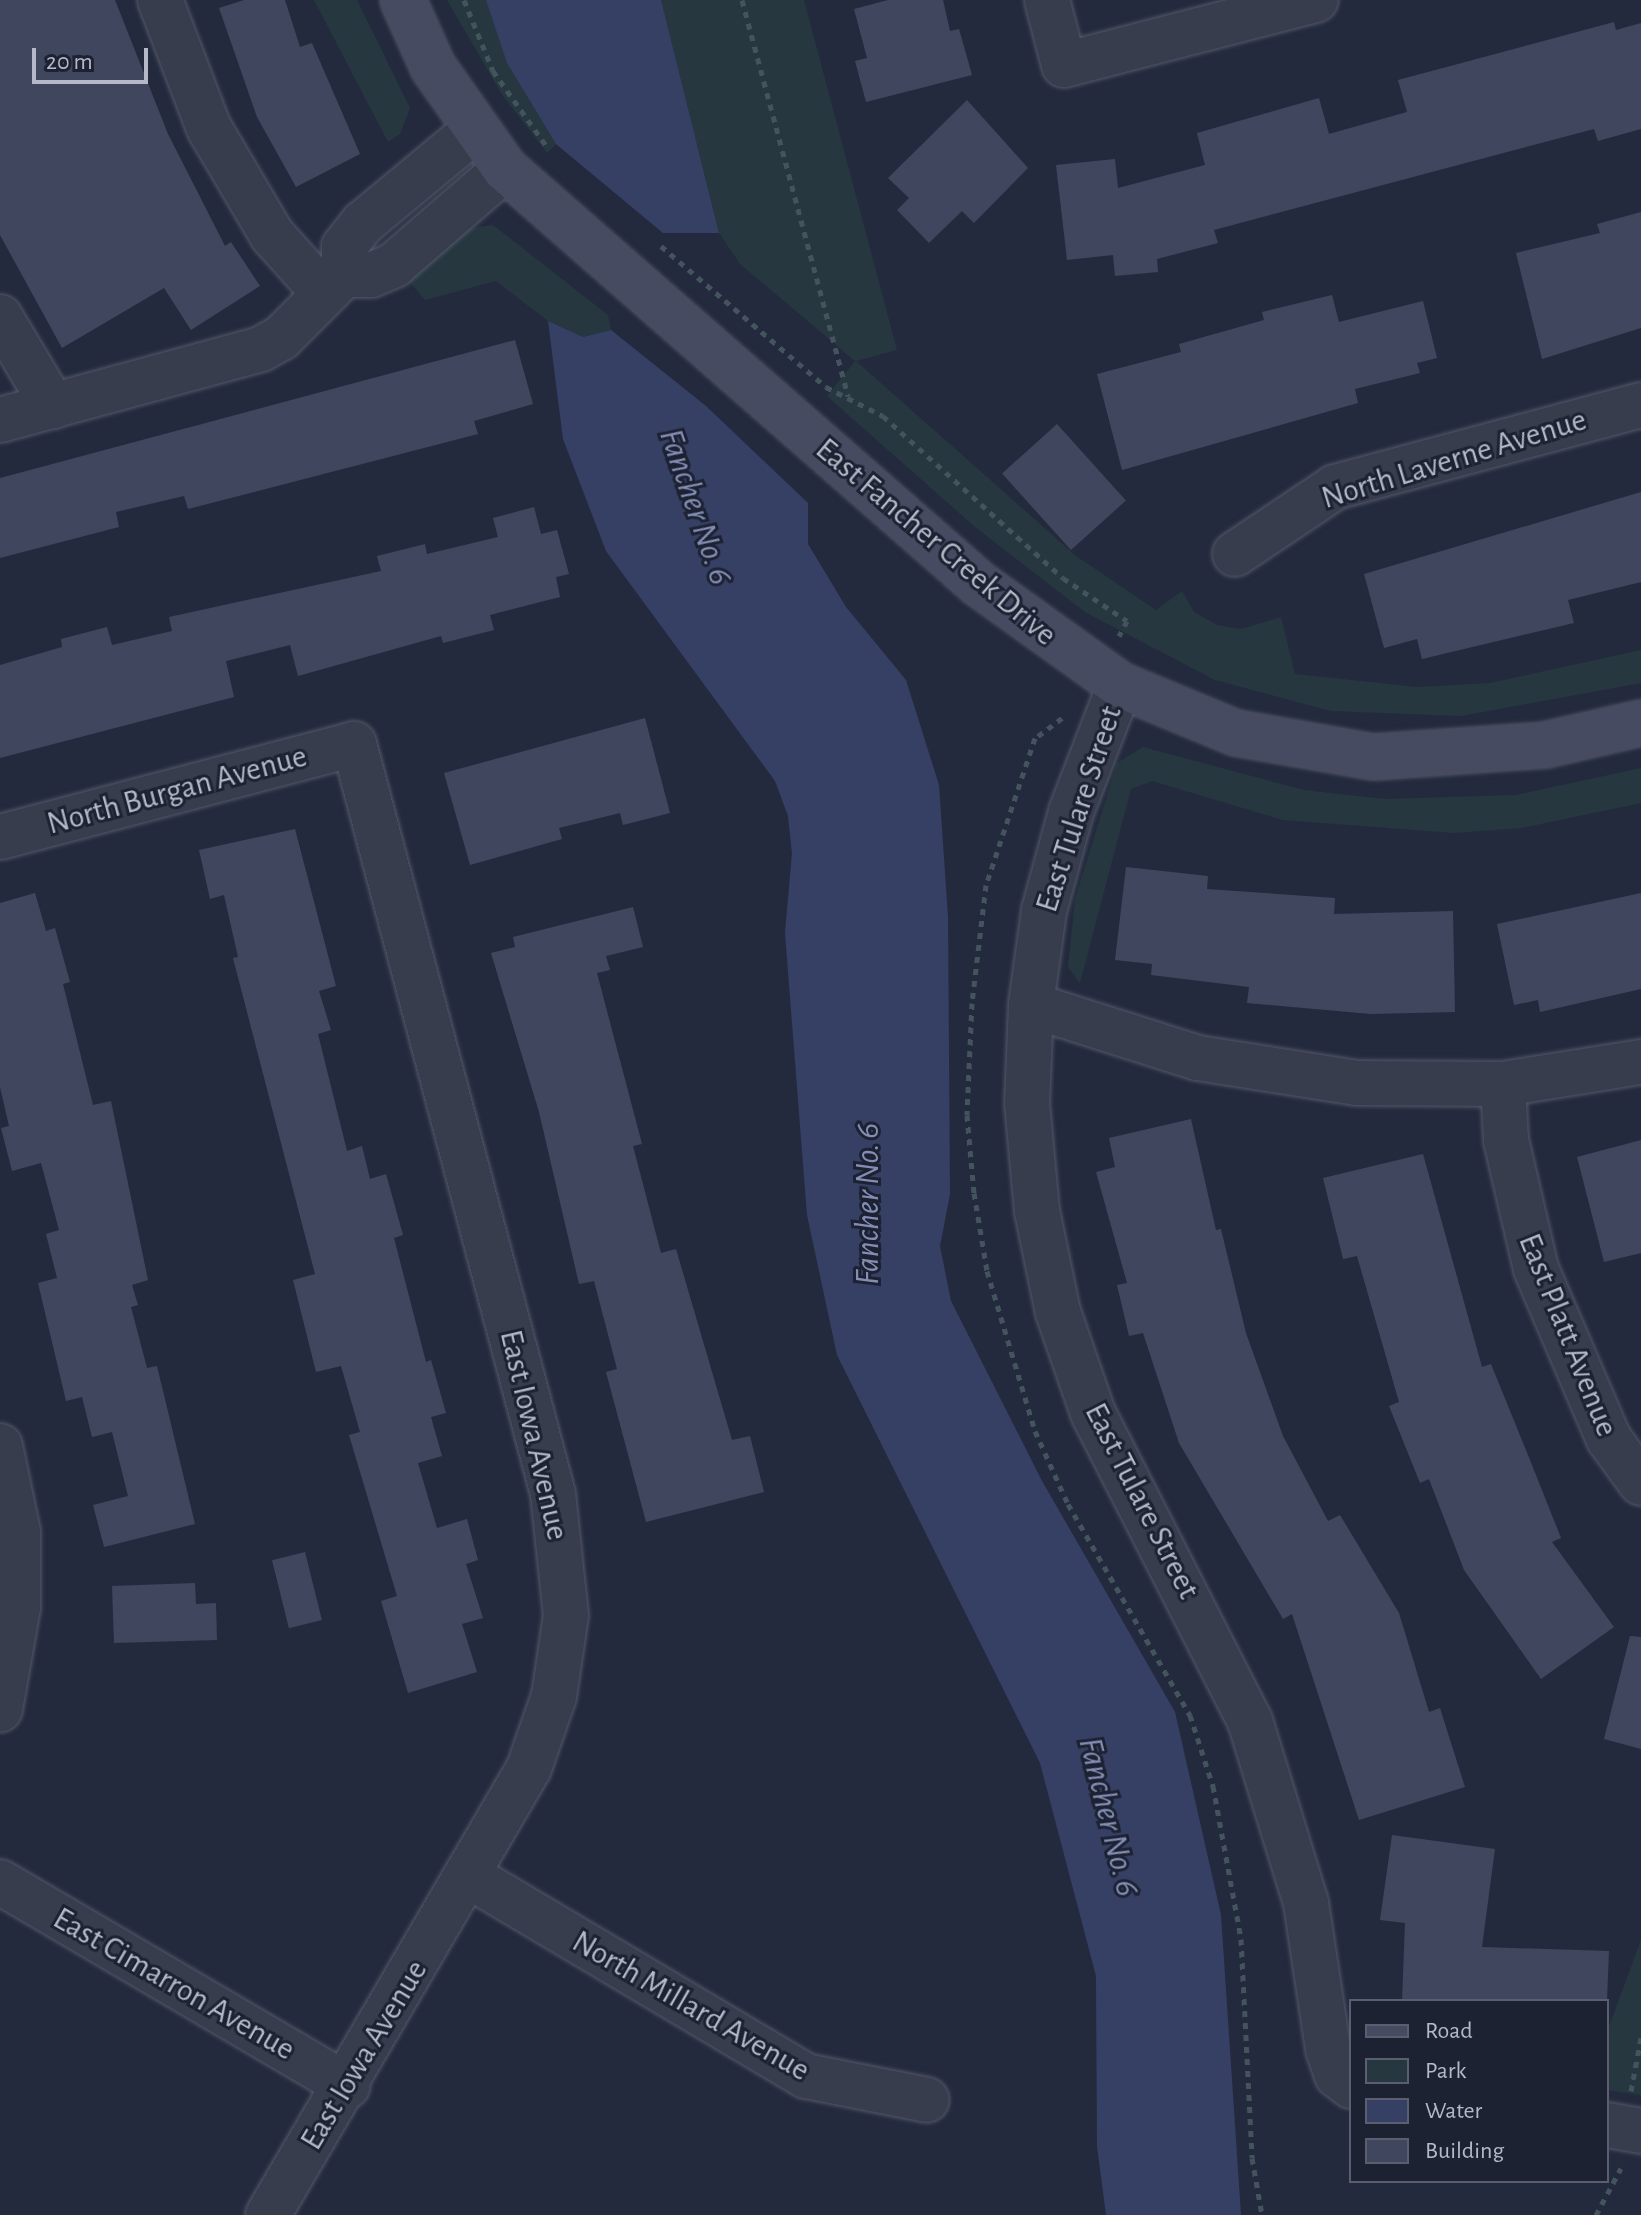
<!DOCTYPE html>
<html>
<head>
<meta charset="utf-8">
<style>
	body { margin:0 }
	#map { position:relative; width:1641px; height:2215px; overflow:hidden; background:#242a3e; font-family:"Alegreya Sans",sans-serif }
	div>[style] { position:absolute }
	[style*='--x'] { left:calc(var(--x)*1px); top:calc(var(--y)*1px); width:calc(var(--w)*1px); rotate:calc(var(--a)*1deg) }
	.green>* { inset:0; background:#26373f }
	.water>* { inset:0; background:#364064 }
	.building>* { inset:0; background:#40465e; transform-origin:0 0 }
	.path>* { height:5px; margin-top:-2.5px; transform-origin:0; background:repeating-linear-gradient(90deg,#44545c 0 6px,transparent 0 12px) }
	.roads { filter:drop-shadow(0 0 2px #535869) drop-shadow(0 0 2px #535869) }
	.street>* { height:44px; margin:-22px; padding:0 22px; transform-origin:22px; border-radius:22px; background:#383d4e }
	.secondary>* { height:44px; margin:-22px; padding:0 22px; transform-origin:22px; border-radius:22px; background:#464b61 }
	span { translate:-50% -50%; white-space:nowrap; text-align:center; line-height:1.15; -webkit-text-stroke:6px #1d2233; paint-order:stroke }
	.street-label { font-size:32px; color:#b5b8c9 }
	.water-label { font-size:34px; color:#848eb5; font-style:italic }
	.legend { position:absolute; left:1349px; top:1999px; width:260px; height:184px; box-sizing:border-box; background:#1d2233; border:2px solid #5a5e6f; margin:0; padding:10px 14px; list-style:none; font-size:24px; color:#b5b8c9 }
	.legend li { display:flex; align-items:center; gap:16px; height:40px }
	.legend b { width:40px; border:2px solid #5a5e6f }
	.scale { position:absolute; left:32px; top:48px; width:116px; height:36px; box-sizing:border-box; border:4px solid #b5b8c9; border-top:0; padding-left:10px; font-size:24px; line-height:28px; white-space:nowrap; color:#b5b8c9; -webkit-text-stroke:6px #1d2233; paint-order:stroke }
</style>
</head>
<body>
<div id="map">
	<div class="green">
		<i style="clip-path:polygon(314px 0,357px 0,410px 108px,400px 134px,388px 142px)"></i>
		<i style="clip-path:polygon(447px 0,486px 0,507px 63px,556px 144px,547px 153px,501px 93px)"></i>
		<i style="clip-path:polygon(661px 0,804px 0,897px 350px,856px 361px,1076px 556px,1156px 610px,1182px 591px,1194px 612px,1217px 625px,1241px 629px,1281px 617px,1295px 674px,1417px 687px,1490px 683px,1641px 650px,1641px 683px,1461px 716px,1331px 711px,1215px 680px,1085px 612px,975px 527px,827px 396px,855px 361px,740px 264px,719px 233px)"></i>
		<i style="clip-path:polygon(493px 225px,608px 315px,611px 330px,583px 337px,548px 321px,496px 281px,425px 300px,406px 278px,470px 228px)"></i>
		<i style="clip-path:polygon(1143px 747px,1304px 790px,1385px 799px,1516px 795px,1641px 768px,1641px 803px,1522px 828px,1454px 833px,1283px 820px,1152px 781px,1131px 789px,1080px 983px,1068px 967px,1075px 899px,1117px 763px)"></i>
		<i style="clip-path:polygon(1641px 1940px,1641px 2095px,1607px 2090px,1607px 2032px)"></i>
	</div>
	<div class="water">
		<i style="clip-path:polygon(486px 0,661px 0,719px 233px,663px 233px,556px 144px,507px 63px)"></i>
		<i style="clip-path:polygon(548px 321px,583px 337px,611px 330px,706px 406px,808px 503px,808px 544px,846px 607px,906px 680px,939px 785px,948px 917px,950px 1194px,940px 1246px,951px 1301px,1042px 1481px,1175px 1712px,1221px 1915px,1241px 2215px,1106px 2215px,1097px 2146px,1096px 1976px,1040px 1763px,837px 1355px,807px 1215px,785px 933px,792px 853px,788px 816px,775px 781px,606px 551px,563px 439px)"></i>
	</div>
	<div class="building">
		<i style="clip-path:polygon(0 0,115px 0,168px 134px,225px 246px,231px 242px,260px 286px,191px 330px,164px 288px,62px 348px,0 235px)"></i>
		<i style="clip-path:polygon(244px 0,285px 0,300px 47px,312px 43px,360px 154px,296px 187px,257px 117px,219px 8px)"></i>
		<i style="clip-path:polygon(888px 0,943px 0,950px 31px,959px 29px,972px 75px,866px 102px,855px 61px,867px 58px,854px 9px)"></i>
		<i style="clip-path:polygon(1614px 22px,1616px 30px,1641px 23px,1641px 129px,1598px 141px,1594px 129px,1214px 230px,1218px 243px,1157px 259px,1158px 272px,1115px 276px,1113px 255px,1067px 260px,1056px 165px,1115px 159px,1118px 188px,1205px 165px,1197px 133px,1319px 98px,1329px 134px,1407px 112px,1398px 80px)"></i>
		<i style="clip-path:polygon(967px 100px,1028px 168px,974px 223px,962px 211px,929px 243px,897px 210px,909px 198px,888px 178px)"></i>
		<i style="clip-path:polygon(1641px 212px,1641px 328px,1542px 359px,1516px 253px,1600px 233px,1597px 224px)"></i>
		<i style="clip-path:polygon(1332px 295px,1339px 322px,1423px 301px,1437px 358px,1417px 363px,1420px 373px,1355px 389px,1358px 403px,1122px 470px,1097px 374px,1181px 352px,1179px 344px,1264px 320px,1262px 312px)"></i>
		<i style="clip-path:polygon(515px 340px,533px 404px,474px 421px,478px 434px,188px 509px,184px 496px,116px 512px,119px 527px,0 558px,0 478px)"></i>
		<i style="left:1057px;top:424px;width:103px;height:74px;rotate:48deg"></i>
		<i style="clip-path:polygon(1641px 492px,1641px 582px,1568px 600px,1574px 623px,1422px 659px,1417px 639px,1384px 648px,1364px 574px)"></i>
		<i style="clip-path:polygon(534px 507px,541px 534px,557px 530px,569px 574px,556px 577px,560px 597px,490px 615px,494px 630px,443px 643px,441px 636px,298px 676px,290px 645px,226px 661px,234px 697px,0 758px,0 665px,62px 647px,61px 639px,107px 627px,112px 645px,172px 631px,169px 617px,381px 571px,377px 556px,425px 544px,427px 554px,498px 537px,493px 518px)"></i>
		<i style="clip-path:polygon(645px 718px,670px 813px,623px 825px,620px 813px,559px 828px,562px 839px,470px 865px,444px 773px)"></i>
		<i style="clip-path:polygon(295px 829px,336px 986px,319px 991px,331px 1030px,318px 1034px,347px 1151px,362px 1146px,370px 1179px,386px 1174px,403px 1235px,394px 1238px,426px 1362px,431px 1360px,446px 1413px,431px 1417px,442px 1456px,418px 1463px,437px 1528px,467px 1519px,478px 1560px,466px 1564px,483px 1618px,462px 1624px,477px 1672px,408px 1693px,381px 1601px,397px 1596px,349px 1435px,360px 1432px,341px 1366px,316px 1372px,293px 1280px,315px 1274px,233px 958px,238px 957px,224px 895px,210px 899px,199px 850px)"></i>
		<i style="clip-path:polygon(1126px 867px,1208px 876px,1207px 889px,1335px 898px,1334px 914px,1453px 911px,1455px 1012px,1371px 1014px,1247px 1003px,1249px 987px,1151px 975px,1152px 964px,1115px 960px)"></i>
		<i style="clip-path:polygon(35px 893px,46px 931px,55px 928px,70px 982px,63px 984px,93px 1105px,111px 1101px,148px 1280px,132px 1285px,138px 1305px,131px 1307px,147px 1368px,157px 1366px,195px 1524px,104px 1547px,93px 1505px,128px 1496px,112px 1432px,92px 1437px,82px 1397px,66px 1401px,38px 1283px,57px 1278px,46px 1234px,59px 1230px,41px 1163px,12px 1171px,1px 1128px,9px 1126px,0 1087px,0 903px)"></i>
		<i style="clip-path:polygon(1641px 893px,1641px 989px,1540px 1012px,1538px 1000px,1514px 1005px,1497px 924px)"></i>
		<i style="clip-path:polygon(633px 907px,643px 947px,606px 956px,610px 970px,597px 973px,642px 1144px,633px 1146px,661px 1253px,676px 1249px,732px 1440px,750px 1436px,764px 1492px,646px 1522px,606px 1372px,617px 1369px,594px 1281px,579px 1284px,539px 1112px,491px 953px,515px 947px,513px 937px)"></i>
		<i style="clip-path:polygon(1191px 1119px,1216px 1230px,1221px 1229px,1246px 1333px,1283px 1436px,1328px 1521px,1340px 1515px,1399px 1613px,1429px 1712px,1440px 1708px,1465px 1787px,1359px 1820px,1292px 1614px,1283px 1619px,1179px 1443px,1143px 1333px,1129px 1336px,1117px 1285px,1127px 1283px,1096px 1172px,1115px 1167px,1109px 1138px)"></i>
		<i style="clip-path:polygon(1641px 1140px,1641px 1253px,1604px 1262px,1577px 1157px)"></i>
		<i style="clip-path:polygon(1423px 1154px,1482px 1367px,1491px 1364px,1530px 1460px,1561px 1538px,1552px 1542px,1614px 1627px,1541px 1679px,1464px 1570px,1429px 1479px,1420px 1483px,1389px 1406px,1399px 1402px,1357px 1256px,1343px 1259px,1323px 1178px)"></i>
		<i style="left:305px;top:1552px;width:70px;height:34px;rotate:76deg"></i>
		<i style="clip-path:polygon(195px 1583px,196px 1604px,216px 1603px,217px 1640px,114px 1643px,112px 1586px)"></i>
		<i style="clip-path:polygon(1630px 1636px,1641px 1637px,1641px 1749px,1604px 1739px)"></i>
		<i style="clip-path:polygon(1392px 1835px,1495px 1849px,1482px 1947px,1609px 1951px,1607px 2001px,1402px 2001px,1405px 1923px,1380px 1920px)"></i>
	</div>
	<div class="path">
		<i style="--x:464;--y:0;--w:77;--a:67.8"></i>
		<i style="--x:493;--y:71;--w:95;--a:54.5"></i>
		<i style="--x:742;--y:0;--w:410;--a:75"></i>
		<i style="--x:661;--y:246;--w:217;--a:40.5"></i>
		<i style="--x:826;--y:387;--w:64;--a:27"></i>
		<i style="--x:883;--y:416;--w:242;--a:42"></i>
		<i style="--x:1063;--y:578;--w:77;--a:33.9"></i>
		<i style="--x:1127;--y:621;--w:17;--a:118"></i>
		<i style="--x:1062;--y:718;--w:34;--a:143"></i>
		<i style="--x:1035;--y:738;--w:155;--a:108.4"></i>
		<i style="--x:986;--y:885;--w:119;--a:96.8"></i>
		<i style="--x:972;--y:1003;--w:112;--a:92.6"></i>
		<i style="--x:967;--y:1115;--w:78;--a:84.9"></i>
		<i style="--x:974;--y:1193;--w:79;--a:80.5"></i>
		<i style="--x:987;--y:1271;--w:167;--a:73.3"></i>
		<i style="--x:1035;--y:1431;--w:80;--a:65.7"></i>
		<i style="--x:1068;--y:1504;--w:244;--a:60"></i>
		<i style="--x:1190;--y:1715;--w:75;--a:72.1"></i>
		<i style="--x:1213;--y:1786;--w:156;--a:79.6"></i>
		<i style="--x:1241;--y:1939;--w:219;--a:87.1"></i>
		<i style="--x:1252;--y:2158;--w:58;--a:80"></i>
		<i style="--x:1631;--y:2091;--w:54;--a:-79.3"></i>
		<i style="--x:1596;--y:2215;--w:53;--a:-62"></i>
	</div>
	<div class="roads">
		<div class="street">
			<i style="--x:160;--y:0;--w:137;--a:69.1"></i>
			<i style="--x:209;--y:128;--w:124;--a:59.5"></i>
			<i style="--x:272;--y:235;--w:79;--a:48.1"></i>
			<i style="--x:1047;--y:0;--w:67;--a:75.3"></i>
			<i style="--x:1064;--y:65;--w:260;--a:-14.5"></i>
			<i style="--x:344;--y:275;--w:28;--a:-90"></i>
			<i style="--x:344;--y:247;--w:31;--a:-52"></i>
			<i style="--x:363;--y:223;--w:144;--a:-39.7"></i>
			<i style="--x:0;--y:317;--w:104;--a:59.2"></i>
			<i style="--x:0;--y:420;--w:270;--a:-15.2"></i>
			<i style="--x:261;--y:349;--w:23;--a:-29"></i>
			<i style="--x:281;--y:338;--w:89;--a:-45"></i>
			<i style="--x:344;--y:275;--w:27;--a:0"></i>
			<i style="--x:371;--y:275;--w:25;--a:-23"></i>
			<i style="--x:394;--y:265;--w:147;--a:-40.9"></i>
			<i style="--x:1235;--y:554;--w:120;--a:-33.8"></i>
			<i style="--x:1335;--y:487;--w:317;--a:-15"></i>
			<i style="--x:1120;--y:685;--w:136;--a:111.1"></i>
			<i style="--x:1071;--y:812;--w:103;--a:105.3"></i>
			<i style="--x:1044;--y:911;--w:95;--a:97.9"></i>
			<i style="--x:1031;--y:1005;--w:98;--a:92.3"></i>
			<i style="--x:1027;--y:1103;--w:108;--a:84.7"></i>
			<i style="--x:1037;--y:1211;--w:103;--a:78.3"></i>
			<i style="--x:1058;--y:1312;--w:107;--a:70.9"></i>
			<i style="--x:1093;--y:1413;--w:346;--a:63"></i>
			<i style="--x:1250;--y:1721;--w:190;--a:72.9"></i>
			<i style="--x:1306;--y:1903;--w:148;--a:81.4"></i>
			<i style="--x:1328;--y:2049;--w:28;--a:71"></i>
			<i style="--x:1337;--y:2075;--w:18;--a:38"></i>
			<i style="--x:0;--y:837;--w:366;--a:-14.7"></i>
			<i style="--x:354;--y:744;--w:776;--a:75.14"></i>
			<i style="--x:553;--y:1494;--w:122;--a:83.9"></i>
			<i style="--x:566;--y:1615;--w:82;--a:98.4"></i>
			<i style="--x:554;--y:1696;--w:76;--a:109.1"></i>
			<i style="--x:529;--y:1768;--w:518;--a:120.28"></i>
			<i style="--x:1031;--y:1005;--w:175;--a:17.6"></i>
			<i style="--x:1198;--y:1058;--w:161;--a:8.9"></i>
			<i style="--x:1357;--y:1083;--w:146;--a:0.4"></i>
			<i style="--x:1503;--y:1084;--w:140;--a:-9.1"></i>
			<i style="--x:1503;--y:1084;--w:56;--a:86.9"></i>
			<i style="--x:1506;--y:1140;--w:132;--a:76.9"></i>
			<i style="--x:1536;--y:1269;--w:185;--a:66.8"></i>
			<i style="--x:1609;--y:1439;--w:54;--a:54"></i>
			<i style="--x:0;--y:1446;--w:88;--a:78.2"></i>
			<i style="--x:18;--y:1532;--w:75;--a:90"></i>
			<i style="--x:18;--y:1607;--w:104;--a:100"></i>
			<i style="--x:469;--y:1876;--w:392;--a:30.7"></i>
			<i style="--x:806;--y:2076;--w:123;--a:11.2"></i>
			<i style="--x:0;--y:1882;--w:403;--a:30.4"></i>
			<i style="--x:1607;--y:2125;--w:35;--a:10"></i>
		</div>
		<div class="secondary">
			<i style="--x:403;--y:0;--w:73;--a:65.9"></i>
			<i style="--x:433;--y:67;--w:125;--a:54.8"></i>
			<i style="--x:505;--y:169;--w:630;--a:41.2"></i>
			<i style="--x:979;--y:584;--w:173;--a:35.6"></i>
			<i style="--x:1120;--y:685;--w:126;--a:22.5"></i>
			<i style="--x:1236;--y:733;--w:140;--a:9.9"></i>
			<i style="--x:1374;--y:757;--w:171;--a:-4"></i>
			<i style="--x:1545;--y:745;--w:98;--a:-12.9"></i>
		</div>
	</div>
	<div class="street-label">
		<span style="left:1454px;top:459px;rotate:-17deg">North Laverne Avenue</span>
		<span style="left:936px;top:542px;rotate:40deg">East Fancher Creek Drive</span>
		<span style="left:177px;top:790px;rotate:-15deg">North Burgan Avenue</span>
		<span style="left:1079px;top:809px;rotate:-72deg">East Tulare Street</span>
		<span style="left:1568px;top:1335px;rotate:68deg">East Platt Avenue</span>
		<span style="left:534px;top:1435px;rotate:77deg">East Iowa Avenue</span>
		<span style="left:1142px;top:1501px;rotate:63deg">East Tulare Street</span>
		<span style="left:174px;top:1984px;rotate:30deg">East Cimarron Avenue</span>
		<span style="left:691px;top:2006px;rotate:30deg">North Millard Avenue</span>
		<span style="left:364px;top:2055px;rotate:-59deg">East Iowa Avenue</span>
	</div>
	<div class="water-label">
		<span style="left:695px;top:507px;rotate:71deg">Fancher No. 6</span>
		<span style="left:869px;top:1204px;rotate:-90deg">Fancher No. 6</span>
		<span style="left:1108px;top:1817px;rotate:76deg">Fancher No. 6</span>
	</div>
	<ul class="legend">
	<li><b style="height:10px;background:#464b61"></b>Road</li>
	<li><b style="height:22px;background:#26373f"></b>Park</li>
	<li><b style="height:22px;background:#364064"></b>Water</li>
	<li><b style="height:22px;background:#40465e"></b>Building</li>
	</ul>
	<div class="scale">20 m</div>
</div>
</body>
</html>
